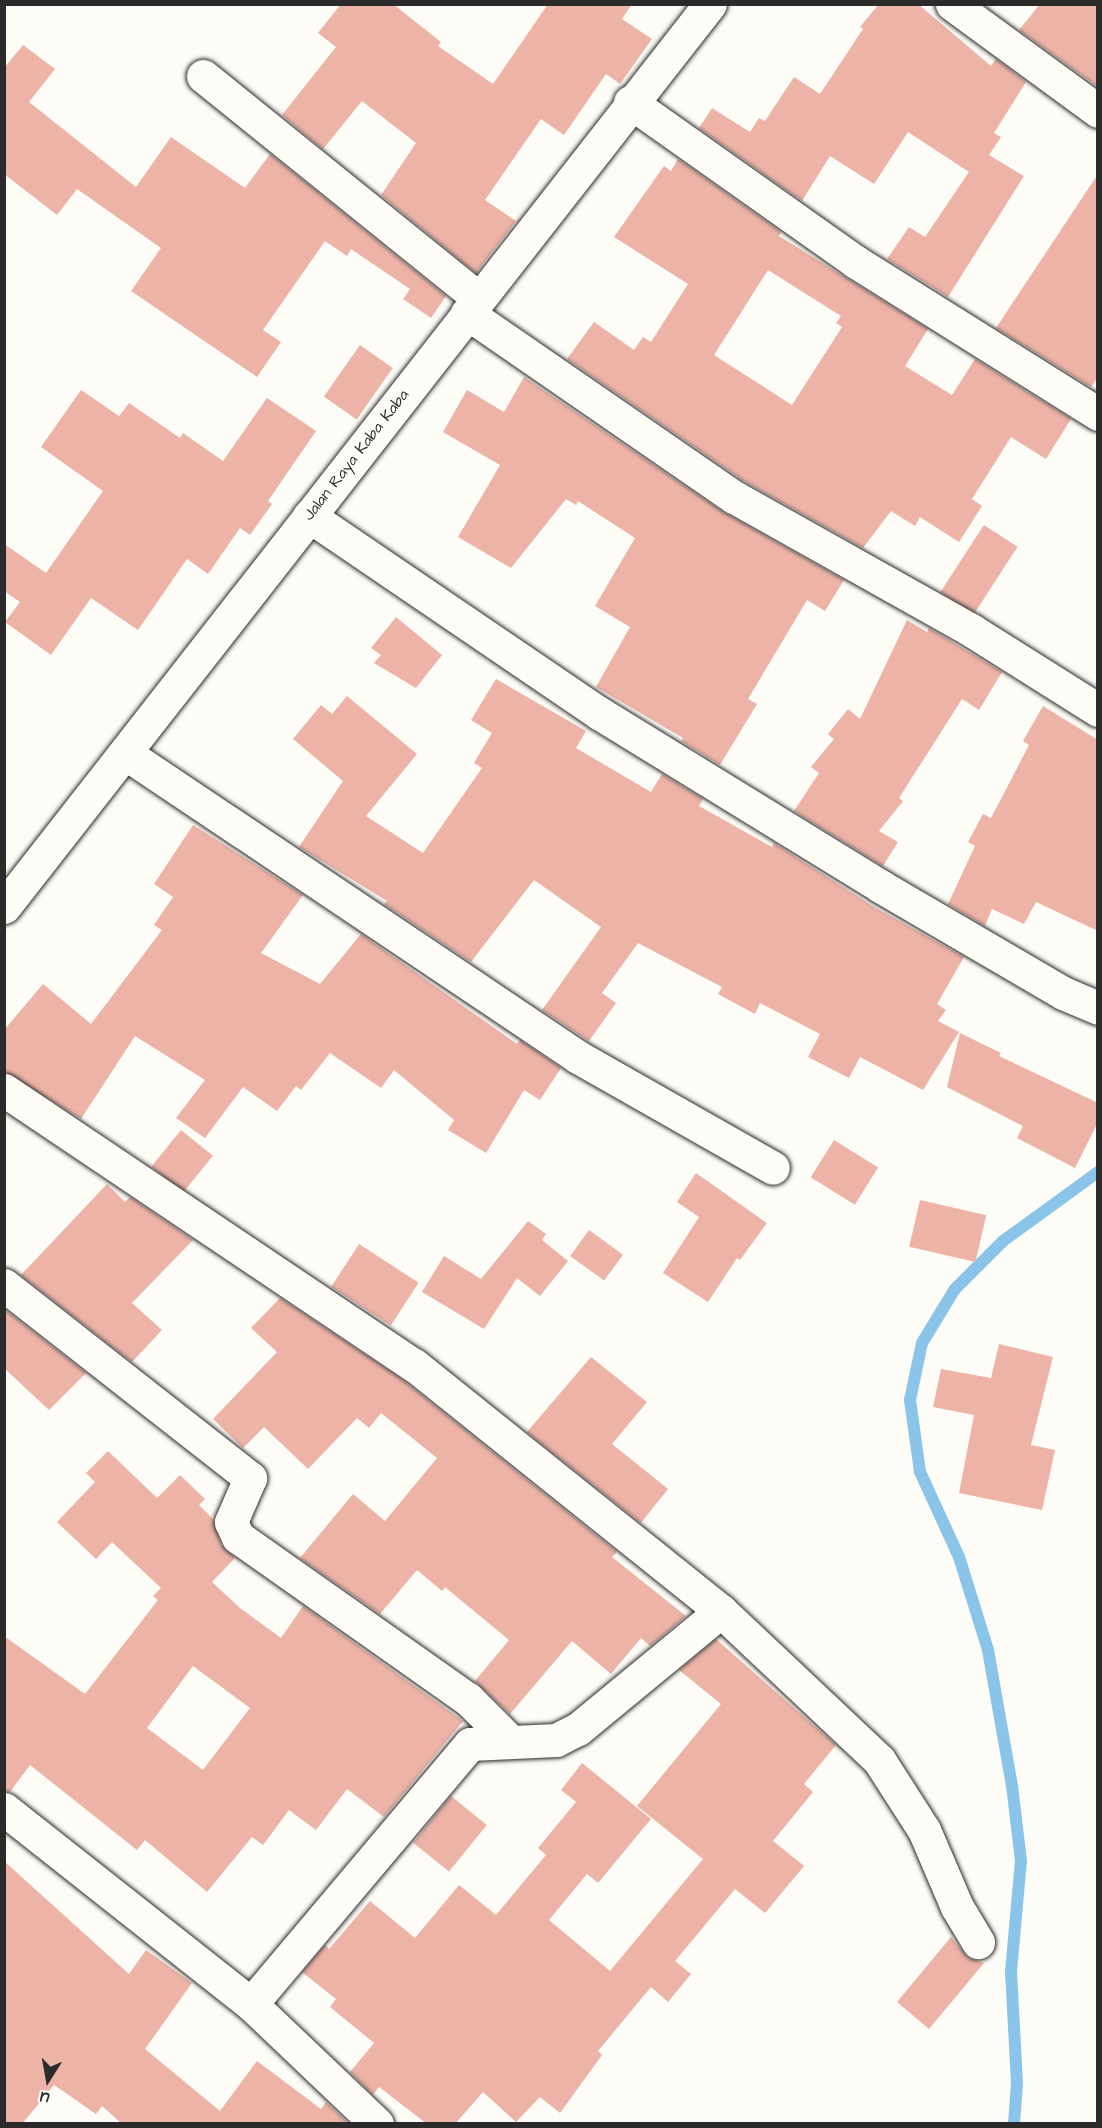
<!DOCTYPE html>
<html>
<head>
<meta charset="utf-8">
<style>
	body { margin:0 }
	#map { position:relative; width:1102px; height:2128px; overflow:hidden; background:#fdfcf7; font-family:"Architects Daughter",sans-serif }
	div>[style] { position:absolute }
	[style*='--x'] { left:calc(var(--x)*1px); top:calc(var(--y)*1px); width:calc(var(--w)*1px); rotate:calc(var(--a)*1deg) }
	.stream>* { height:12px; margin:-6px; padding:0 6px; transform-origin:6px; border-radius:6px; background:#8ac4e9 }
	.building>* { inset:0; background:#edb3a7; transform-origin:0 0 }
	.roads { filter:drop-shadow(0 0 2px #2b2b2b) drop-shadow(0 0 2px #2b2b2b) }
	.street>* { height:33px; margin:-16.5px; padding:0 16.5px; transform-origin:16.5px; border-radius:16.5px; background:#fdfcf7 }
	.secondary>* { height:33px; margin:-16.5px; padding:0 16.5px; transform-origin:16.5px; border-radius:16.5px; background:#fdfcf7 }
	span { translate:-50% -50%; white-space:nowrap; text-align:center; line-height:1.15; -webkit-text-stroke:4.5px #fdfcf7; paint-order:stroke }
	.street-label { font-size:16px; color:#2b2b2b }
	.frame { position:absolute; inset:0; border:6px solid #2b2b2b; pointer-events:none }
	.north { position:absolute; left:18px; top:2050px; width:60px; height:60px; -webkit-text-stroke:4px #fdfcf7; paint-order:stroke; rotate:191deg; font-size:16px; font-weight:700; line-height:24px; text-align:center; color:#2b2b2b }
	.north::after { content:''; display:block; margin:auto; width:21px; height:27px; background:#2b2b2b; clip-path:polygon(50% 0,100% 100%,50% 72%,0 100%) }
</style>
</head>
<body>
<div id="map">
	<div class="stream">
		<i style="--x:1014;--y:2124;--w:41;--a:-85.8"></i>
		<i style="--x:1017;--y:2083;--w:111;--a:-93.1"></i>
		<i style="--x:1011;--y:1972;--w:111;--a:-84.9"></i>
		<i style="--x:1021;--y:1861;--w:76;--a:-96.8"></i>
		<i style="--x:1012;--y:1786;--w:138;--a:-100"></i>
		<i style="--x:988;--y:1650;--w:97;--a:-107.3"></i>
		<i style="--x:959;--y:1557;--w:94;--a:-114.6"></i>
		<i style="--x:920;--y:1472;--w:73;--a:-97.9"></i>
		<i style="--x:910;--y:1400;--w:58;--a:-78.1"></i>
		<i style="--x:922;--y:1343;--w:63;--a:-58.6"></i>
		<i style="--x:955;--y:1289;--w:68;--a:-45"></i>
		<i style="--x:1003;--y:1241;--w:117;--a:-36"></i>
	</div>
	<div class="building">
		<i style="clip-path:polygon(341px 4px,393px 4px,441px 42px,438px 46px,493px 84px,548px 4px,632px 4px,622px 19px,652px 39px,620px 84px,606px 74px,564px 135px,541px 119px,485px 200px,516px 221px,476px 273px,381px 195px,416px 143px,362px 101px,323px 149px,282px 115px,336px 47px,318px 33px)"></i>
		<i style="clip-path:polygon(879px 4px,918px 4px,991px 66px,996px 59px,1026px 82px,994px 133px,1001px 137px,989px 155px,1024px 176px,948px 297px,887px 259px,909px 227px,925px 237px,969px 172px,908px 132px,874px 184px,830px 156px,802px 201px,699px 128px,712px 108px,750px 132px,759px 118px,765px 121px,794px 77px,820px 94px,863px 29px,860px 27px)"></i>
		<i style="clip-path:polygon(1040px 4px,1098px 4px,1098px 87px,1019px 30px)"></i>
		<i style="clip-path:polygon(23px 45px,55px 69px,29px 102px,136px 187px,171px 137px,245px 188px,270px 154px,446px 296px,431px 318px,403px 299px,410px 289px,351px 249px,347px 256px,325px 241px,263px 330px,281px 342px,257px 377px,131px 291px,161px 248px,77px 189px,57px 215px,4px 174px,4px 68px)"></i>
		<i style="clip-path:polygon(evenodd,678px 159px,781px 232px,779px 236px,928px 329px,905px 366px,952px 395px,975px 359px,1071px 419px,1046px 459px,1011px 437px,972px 499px,982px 506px,959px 542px,920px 517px,915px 526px,891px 511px,863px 548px,744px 481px,567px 359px,594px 322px,634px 350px,643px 337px,651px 342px,688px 284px,614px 237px,664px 166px,671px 171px,678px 159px,768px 270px,841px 316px,836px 323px,842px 327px,792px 405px,714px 355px,768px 270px)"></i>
		<i style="clip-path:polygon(1098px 174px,1098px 377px,1091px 387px,996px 328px)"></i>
		<i style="left:360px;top:345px;width:40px;height:63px;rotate:35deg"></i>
		<i style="clip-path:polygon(524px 377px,723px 512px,844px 580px,825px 611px,807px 600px,748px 699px,757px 704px,720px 765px,681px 741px,683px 738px,596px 687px,630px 627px,595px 606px,635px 538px,578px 501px,576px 505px,566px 499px,511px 568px,458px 537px,500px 465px,443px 432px,467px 390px,504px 412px)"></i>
		<i style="clip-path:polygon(81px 390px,119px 416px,129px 403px,180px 438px,183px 433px,223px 461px,267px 398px,316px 431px,268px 501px,272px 504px,250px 535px,240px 528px,208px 574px,187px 559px,138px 630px,91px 598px,51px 655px,5px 622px,20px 602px,4px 591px,4px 544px,46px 573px,103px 491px,41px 447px)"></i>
		<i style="left:984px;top:525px;width:40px;height:80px;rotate:33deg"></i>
		<i style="clip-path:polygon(396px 617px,442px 655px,416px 688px,374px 663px,381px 655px,371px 648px)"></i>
		<i style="clip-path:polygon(907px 620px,927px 632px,929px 628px,1002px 672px,979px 710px,962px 699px,899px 798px,903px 801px,879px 831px,898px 842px,883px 866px,794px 811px,819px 773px,811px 767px,834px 739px,828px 734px,848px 709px,860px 719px)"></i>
		<i style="clip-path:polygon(496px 679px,586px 731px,576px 748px,651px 792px,662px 774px,703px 799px,699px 806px,772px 847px,774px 843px,874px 907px,964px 957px,937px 1004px,946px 1010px,938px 1021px,959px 1032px,923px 1090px,860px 1057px,849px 1078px,808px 1057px,820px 1034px,760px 1003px,755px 1014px,718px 994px,722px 987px,638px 943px,602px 993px,616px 1003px,589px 1041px,542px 1010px,601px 927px,534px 880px,471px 962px,384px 904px,387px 901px,299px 847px,343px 781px,293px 739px,321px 705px,332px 714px,347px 696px,417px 754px,366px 816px,423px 853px,482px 768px,474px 763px,492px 733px,471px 720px)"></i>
		<i style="clip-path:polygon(1043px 706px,1098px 740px,1098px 931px,1036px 902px,1024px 924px,992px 909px,985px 926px,948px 904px,975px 846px,968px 842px,983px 814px,991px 818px,1029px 745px,1023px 741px)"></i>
		<i style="clip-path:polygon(193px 825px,303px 895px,261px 953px,320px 984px,361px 934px,517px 1044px,520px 1040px,561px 1068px,540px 1100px,524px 1090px,486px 1153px,448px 1130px,454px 1120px,394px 1070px,381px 1088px,330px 1053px,301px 1090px,296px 1086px,277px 1111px,243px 1087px,205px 1138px,176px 1118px,205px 1080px,135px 1036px,81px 1119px,4px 1071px,4px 1030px,43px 984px,91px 1024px,162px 930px,154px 925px,173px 897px,154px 884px)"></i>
		<i style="clip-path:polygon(960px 1033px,1001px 1053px,999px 1056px,1098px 1103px,1098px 1122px,1075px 1168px,1017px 1138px,1023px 1126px,947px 1087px)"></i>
		<i style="left:181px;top:1130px;width:41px;height:47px;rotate:39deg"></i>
		<i style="left:834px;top:1140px;width:52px;height:44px;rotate:32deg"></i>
		<i style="clip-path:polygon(696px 1173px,767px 1223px,740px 1260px,737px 1258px,708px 1302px,663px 1273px,699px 1217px,677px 1202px)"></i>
		<i style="clip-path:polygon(107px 1184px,125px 1202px,130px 1197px,193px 1240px,132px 1303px,162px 1330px,132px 1362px,21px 1275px)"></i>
		<i style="left:920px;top:1200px;width:68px;height:48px;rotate:13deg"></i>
		<i style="clip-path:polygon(528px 1221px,546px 1234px,542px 1240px,568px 1261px,540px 1296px,517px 1278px,484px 1329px,422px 1292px,444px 1256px,481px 1279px)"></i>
		<i style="left:589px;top:1230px;width:42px;height:32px;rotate:36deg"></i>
		<i style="left:359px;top:1244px;width:71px;height:51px;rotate:33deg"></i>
		<i style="clip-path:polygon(280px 1298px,403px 1380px,617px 1552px,612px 1557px,686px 1616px,650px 1646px,641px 1638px,611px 1674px,572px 1641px,510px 1714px,475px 1681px,509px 1640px,445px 1587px,442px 1591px,417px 1570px,380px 1614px,300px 1558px,353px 1494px,385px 1521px,437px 1458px,381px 1413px,369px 1428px,357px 1418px,308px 1469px,264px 1427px,243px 1448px,213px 1419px,277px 1352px,251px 1328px)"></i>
		<i style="clip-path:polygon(4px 1309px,86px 1373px,49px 1410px,4px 1368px)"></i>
		<i style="clip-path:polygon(999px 1344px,1053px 1357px,1031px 1445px,1055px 1450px,1042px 1510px,959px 1493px,974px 1415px,933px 1407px,941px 1369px,991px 1378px)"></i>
		<i style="clip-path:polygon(591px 1357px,647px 1402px,612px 1444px,668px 1489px,641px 1523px,527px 1432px)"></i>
		<i style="clip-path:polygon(evenodd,108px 1451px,157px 1498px,180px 1475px,205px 1499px,199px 1505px,213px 1519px,221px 1545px,235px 1558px,212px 1582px,240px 1608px,281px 1638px,303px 1606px,463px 1721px,384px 1817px,347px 1789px,316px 1830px,289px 1810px,263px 1845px,252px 1837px,207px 1892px,145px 1840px,137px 1850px,30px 1765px,10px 1792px,4px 1791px,4px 1636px,85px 1694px,158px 1600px,153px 1596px,161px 1588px,112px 1542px,96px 1559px,57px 1522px,95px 1482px,86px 1473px,108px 1451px,193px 1666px,250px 1708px,203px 1770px,147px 1728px,193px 1666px)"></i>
		<i style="clip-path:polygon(716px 1639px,836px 1745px,804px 1784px,813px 1792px,773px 1841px,804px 1866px,765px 1913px,735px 1889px,675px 1961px,691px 1974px,668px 2002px,651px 1987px,598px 2051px,602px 2055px,560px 2113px,540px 2097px,516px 2122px,483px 2092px,455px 2124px,427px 2124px,379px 2087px,373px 2095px,350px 2072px,374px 2043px,330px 2007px,336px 1999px,302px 1972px,325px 1945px,329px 1949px,370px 1901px,415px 1938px,459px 1885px,496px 1915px,546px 1855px,538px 1848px,576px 1802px,561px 1790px,582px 1763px,651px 1819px,598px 1883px,587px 1874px,549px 1920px,610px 1971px,703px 1859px,637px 1806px,721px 1704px,679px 1670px)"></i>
		<i style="left:451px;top:1796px;width:46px;height:60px;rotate:39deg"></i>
		<i style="clip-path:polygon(4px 1861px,129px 1974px,146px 1950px,192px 1983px,145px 2049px,220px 2111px,257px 2061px,321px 2109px,326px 2102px,349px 2124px,122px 2124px,102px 2106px,96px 2114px,54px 2085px,22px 2124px,4px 2124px)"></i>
		<i style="clip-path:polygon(951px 1937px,968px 1958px,984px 1963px,929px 2029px,897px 2002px)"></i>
	</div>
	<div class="roads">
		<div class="street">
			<i style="--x:952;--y:4;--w:181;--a:36.2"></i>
			<i style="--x:203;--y:76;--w:353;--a:38.9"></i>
			<i style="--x:630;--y:102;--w:277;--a:35.3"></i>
			<i style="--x:856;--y:262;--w:286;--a:32.1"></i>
			<i style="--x:467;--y:313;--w:324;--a:34.6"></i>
			<i style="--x:734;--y:497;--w:272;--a:29.3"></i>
			<i style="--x:971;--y:630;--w:150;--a:32.2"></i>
			<i style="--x:309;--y:516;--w:351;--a:34.2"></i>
			<i style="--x:599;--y:713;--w:330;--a:31.6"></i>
			<i style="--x:880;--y:886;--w:212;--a:30.3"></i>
			<i style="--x:1063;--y:993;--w:38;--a:23"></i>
			<i style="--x:125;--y:753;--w:546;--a:33.86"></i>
			<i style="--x:578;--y:1057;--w:224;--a:29.6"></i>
			<i style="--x:4;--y:1090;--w:494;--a:33.9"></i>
			<i style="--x:414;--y:1365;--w:393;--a:38.7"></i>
			<i style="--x:721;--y:1611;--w:217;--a:43.3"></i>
			<i style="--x:879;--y:1760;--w:83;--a:57.3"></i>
			<i style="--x:924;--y:1830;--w:84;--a:66.8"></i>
			<i style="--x:957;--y:1907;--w:41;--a:59"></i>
			<i style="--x:4;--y:1285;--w:313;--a:38.1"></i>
			<i style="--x:250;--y:1478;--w:48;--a:113.4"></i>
			<i style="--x:231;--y:1522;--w:17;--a:65"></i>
			<i style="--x:238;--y:1537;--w:281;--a:35.2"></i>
			<i style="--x:468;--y:1699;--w:58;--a:45"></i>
			<i style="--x:4;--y:1809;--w:315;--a:38.3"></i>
			<i style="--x:251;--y:2004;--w:174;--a:43.6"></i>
			<i style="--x:251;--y:2004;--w:340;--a:-49.9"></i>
			<i style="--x:470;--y:1744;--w:86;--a:-2.7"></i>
			<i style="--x:556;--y:1740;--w:25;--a:-27"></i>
			<i style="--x:578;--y:1729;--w:185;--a:-39.5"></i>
		</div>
		<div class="secondary">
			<i style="--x:4;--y:907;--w:1146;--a:-51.98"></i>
		</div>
	</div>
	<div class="street-label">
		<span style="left:356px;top:455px;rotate:-52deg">Jalan Raya Kaba Kaba</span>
	</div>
	<div class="frame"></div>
	<div class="north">U</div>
</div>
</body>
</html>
